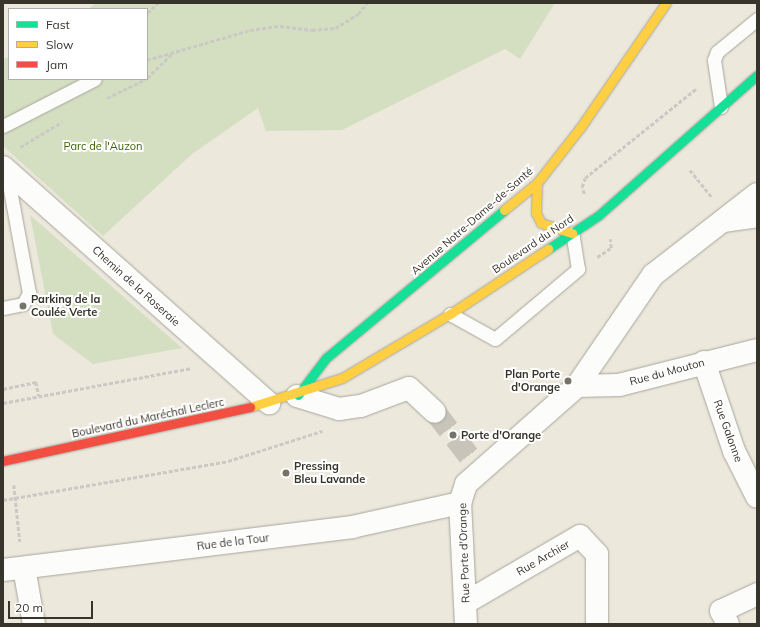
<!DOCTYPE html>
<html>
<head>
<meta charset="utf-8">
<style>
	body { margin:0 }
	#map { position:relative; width:760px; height:627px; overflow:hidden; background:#ece8dc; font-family:Mulish,sans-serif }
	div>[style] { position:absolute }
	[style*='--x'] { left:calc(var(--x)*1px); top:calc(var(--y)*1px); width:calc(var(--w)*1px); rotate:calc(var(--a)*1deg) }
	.green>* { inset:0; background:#d4dfc1 }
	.street-tunnel>* { height:22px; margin-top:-11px; transform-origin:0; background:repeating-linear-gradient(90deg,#c8c4b9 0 22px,transparent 0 33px) }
	.path>* { height:2.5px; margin-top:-1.25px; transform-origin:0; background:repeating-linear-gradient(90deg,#cac9c5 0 4px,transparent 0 6px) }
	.roads { filter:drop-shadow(0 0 1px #a8a59c) drop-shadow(0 0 1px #a8a59c) }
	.lane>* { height:13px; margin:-6.5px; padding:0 6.5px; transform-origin:6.5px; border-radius:6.5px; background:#fcfcfa }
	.street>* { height:22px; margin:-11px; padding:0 11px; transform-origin:11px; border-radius:11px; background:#fcfcfa }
	.fast>* { height:9px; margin:-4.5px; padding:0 4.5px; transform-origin:4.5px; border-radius:4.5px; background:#16e098 }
	.slow>* { height:9px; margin:-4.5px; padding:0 4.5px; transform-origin:4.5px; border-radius:4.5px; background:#ffcf43 }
	.jam>* { height:9px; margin:-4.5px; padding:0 4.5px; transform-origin:4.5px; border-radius:4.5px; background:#f24e42 }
	.dots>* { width:11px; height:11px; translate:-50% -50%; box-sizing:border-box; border:2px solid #fff; border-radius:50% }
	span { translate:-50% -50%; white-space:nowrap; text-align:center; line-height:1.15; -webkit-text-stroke:4px #fff; paint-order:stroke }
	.park-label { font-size:11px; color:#3b6100 }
	.street-label { font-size:11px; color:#37342b }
	.poi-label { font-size:11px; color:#37342b; font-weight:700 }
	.left { translate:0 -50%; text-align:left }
	.right { translate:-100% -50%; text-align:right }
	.frame { position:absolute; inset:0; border:4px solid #37342b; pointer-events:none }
	.legend { position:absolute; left:8px; top:8px; width:140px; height:72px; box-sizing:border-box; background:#fff; border:1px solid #afaeaa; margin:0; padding:5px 7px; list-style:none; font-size:12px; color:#37342b }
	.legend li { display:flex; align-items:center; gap:8px; height:20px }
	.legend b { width:20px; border:1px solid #afaeaa }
	.scale { position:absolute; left:8px; top:601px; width:85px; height:18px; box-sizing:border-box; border:2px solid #37342b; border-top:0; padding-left:5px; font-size:12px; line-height:14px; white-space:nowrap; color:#37342b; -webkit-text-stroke:3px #fff; paint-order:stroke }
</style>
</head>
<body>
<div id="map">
	<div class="green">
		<i style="clip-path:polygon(95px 3px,555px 3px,520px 59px,505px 49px,342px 130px,266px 131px,258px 108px,192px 154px,103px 236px,3px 146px,3px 60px,9px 56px,9px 79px,147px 79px,147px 9px,89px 9px)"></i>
		<i style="clip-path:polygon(30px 215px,182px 348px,93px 364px,53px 334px)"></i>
	</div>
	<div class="street-tunnel">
		<i style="--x:435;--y:412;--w:61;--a:52.4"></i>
	</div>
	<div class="path">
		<i style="--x:147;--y:13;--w:15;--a:-42"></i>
		<i style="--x:147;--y:60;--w:107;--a:-16.2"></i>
		<i style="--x:250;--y:30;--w:30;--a:-8"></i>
		<i style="--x:280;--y:26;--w:32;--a:7"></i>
		<i style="--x:312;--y:30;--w:23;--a:-5"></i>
		<i style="--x:335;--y:28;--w:27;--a:-31"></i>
		<i style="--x:358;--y:14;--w:14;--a:-51"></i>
		<i style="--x:147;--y:78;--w:37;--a:-44"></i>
		<i style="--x:107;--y:98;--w:43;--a:-26"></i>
		<i style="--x:20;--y:147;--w:49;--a:-30.8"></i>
		<i style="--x:690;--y:170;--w:35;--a:51"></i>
		<i style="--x:584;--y:194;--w:7;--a:-106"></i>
		<i style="--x:582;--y:187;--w:9;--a:-72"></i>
		<i style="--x:585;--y:178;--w:144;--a:-38.8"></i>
		<i style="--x:597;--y:257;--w:17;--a:-33"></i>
		<i style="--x:611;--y:248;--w:9;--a:-96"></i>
		<i style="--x:3;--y:389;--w:34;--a:-12"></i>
		<i style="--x:36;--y:382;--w:14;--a:78"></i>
		<i style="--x:3;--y:403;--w:191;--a:-10.5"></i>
		<i style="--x:14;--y:485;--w:57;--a:84"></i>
		<i style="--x:3;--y:500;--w:228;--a:-9.8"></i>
		<i style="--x:228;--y:461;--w:99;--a:-17.7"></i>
	</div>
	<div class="roads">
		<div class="lane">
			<i style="--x:721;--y:107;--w:48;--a:-98.5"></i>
			<i style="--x:714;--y:60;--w:9;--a:-69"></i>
			<i style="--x:717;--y:52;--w:52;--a:-39.5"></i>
			<i style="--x:3;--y:126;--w:103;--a:-27.1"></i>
			<i style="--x:3;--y:308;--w:20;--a:-11"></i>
			<i style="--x:23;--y:304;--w:13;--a:-61"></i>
			<i style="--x:29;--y:293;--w:111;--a:-100.4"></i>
			<i style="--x:9;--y:184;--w:10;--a:-84"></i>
			<i style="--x:450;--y:314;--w:51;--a:29.1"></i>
			<i style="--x:495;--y:339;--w:109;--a:-40.1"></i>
			<i style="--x:578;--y:269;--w:36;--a:-99"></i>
		</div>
		<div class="street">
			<i style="--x:3;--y:167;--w:356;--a:41.6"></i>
			<i style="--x:723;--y:221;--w:34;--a:-8"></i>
			<i style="--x:704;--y:362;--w:94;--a:71.4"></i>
			<i style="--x:734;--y:451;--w:51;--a:63.4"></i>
			<i style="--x:577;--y:386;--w:42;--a:-1.4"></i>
			<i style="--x:619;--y:385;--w:142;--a:-14.2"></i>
			<i style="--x:297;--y:396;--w:44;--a:17.2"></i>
			<i style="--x:339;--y:409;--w:22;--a:-8"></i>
			<i style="--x:361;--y:406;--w:51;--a:-20.6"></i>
			<i style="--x:409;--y:388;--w:35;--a:43"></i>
			<i style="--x:24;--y:568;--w:57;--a:79.9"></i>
			<i style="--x:3;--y:570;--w:352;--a:-7"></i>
			<i style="--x:352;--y:527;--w:111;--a:-12.5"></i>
			<i style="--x:465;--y:603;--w:133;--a:-30.2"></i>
			<i style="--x:580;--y:536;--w:25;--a:47"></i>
			<i style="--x:597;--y:554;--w:70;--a:90"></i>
			<i style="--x:466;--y:624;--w:121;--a:-92.8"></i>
			<i style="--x:460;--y:503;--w:20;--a:-72"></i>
			<i style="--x:466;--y:484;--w:148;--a:-41.4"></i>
			<i style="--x:577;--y:386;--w:135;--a:-55.6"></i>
			<i style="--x:653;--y:275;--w:132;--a:-37.9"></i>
			<i style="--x:728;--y:624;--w:15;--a:-118"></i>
			<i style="--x:721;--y:611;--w:40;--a:-25"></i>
		</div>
		<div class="fast">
			<i style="--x:548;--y:249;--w:61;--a:-33.7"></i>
			<i style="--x:599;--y:215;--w:211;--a:-41.5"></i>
			<i style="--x:298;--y:395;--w:46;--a:-52.9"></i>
			<i style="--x:326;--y:358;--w:231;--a:-39.7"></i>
		</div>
		<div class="slow">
			<i style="--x:537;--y:183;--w:30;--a:92"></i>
			<i style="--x:536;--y:213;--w:11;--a:63"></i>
			<i style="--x:541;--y:223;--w:33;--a:18"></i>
			<i style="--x:504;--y:210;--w:43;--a:-39.3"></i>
			<i style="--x:537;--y:183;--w:70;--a:-52"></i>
			<i style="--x:580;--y:128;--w:152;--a:-55.5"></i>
			<i style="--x:250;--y:407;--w:96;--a:-17.5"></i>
			<i style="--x:342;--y:378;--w:126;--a:-30.7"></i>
			<i style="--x:450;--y:314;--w:118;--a:-33.6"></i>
		</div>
		<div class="jam">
			<i style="--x:3;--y:461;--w:253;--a:-12.3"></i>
		</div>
	</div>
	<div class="dots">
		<i style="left:23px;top:306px;background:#767369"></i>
		<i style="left:568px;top:381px;background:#767369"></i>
		<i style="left:453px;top:435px;background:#767369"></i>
		<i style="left:286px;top:473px;background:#767369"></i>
	</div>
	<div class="park-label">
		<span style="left:103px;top:146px">Parc de l'Auzon</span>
	</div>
	<div class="street-label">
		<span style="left:472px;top:221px;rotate:-41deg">Avenue Notre-Dame-de-Santé</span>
		<span style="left:533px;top:244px;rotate:-34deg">Boulevard du Nord</span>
		<span style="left:136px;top:286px;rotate:42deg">Chemin de la Roseraie</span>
		<span style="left:667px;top:372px;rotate:-15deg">Rue du Mouton</span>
		<span style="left:148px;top:418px;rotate:-12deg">Boulevard du Maréchal Leclerc</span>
		<span style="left:728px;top:431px;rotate:70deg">Rue Galonne</span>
		<span style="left:233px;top:542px;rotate:-7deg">Rue de la Tour</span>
		<span style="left:464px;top:553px;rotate:-92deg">Rue Porte d'Orange</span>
		<span style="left:543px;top:558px;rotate:-30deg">Rue Archier</span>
	</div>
	<div class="poi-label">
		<span class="left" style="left:31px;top:306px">Parking de la<br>Coulée Verte</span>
		<span class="right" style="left:560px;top:381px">Plan Porte<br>d'Orange</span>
		<span class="left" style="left:461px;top:435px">Porte d'Orange</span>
		<span class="left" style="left:294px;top:473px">Pressing<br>Bleu Lavande</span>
	</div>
	<div class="frame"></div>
	<ul class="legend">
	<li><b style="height:5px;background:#16e098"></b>Fast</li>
	<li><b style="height:5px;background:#ffcf43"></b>Slow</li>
	<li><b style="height:5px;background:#f24e42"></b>Jam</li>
	</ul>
	<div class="scale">20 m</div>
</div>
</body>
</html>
